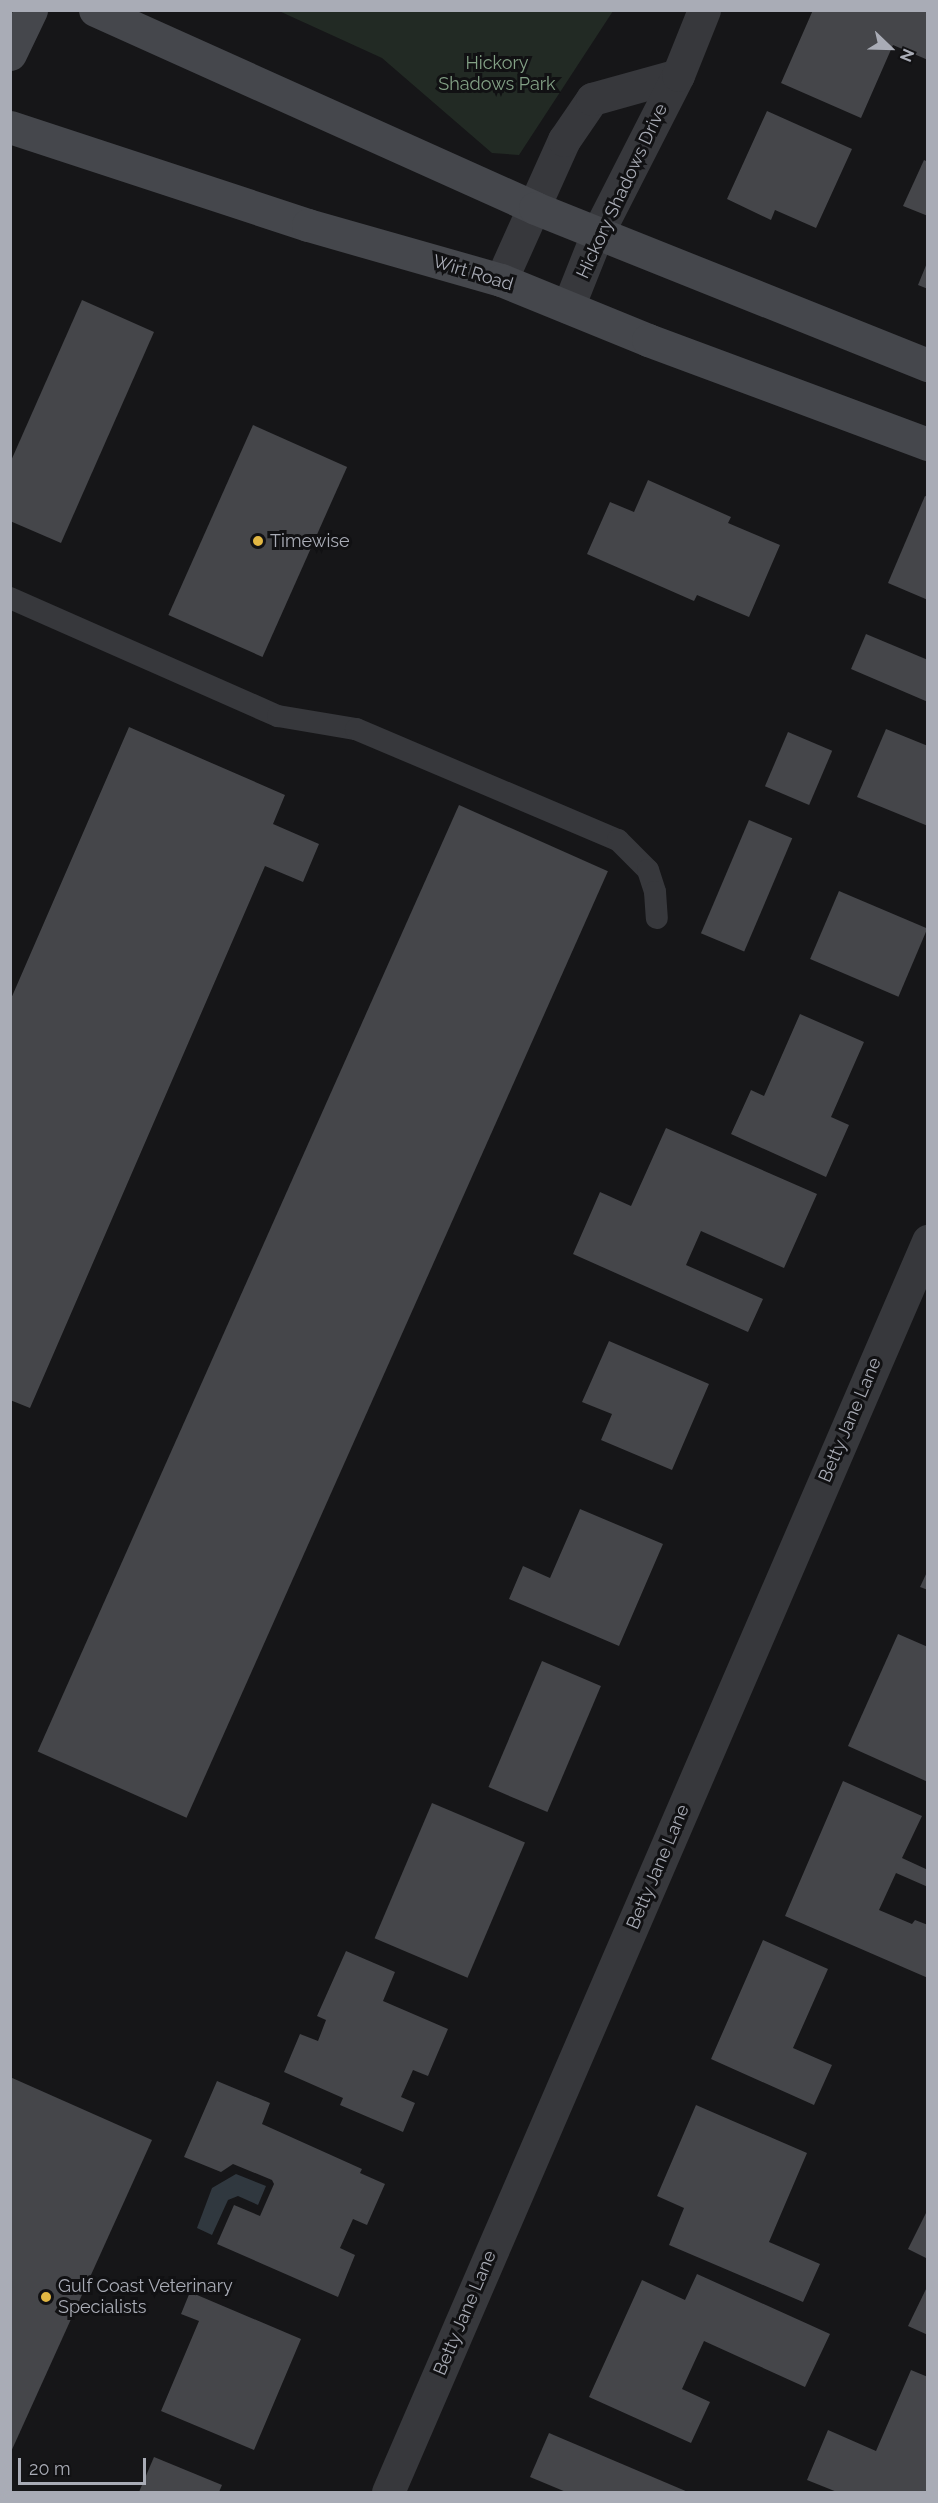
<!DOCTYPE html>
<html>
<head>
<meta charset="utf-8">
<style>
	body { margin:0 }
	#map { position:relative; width:938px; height:2503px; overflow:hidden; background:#161618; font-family:Raleway,sans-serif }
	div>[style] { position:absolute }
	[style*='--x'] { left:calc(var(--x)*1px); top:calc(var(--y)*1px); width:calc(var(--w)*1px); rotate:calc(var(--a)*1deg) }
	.green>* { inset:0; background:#222a24 }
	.water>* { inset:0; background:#30383f }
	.building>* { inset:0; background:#45464a; transform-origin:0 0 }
	.lane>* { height:22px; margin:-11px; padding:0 11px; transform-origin:11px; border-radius:11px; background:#37383c }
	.street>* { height:33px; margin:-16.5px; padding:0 16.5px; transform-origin:16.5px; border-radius:16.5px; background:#37383c }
	.secondary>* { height:33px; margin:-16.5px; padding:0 16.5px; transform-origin:16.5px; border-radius:16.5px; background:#45474c }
	.dots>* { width:16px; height:16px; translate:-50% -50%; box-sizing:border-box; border:3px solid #111113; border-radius:50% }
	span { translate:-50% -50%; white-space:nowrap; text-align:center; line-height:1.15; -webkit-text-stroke:6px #111113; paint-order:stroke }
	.park-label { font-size:18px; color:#82a085 }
	.street-label { font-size:18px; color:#a9acb6 }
	.poi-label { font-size:18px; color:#a9acb6 }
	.left { translate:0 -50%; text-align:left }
	.frame { position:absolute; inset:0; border:12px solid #a9acb6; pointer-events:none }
	.north { position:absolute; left:860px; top:18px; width:60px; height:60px; -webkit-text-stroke:4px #111113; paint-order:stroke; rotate:113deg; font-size:16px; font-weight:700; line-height:24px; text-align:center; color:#a9acb6 }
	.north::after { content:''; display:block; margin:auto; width:21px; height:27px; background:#a9acb6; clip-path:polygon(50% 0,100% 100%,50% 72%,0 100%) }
	.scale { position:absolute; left:18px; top:2458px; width:128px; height:27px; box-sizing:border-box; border:3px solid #a9acb6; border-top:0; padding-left:8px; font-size:18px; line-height:21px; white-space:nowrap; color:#a9acb6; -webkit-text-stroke:4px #111113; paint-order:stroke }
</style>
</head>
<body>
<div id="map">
	<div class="green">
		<i style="clip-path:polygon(279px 11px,613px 11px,519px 155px,492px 153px,382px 58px)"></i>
	</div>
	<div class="water">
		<i style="clip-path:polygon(236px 2174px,266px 2186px,258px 2205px,238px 2196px,228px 2200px,212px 2235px,197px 2228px,212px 2188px)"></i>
	</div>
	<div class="building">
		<i style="clip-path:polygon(813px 10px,928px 10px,928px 60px,893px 45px,861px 118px,781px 83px)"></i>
		<i style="clip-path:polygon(767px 111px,852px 149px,816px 228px,775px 210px,771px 220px,727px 199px)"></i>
		<i style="clip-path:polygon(924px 160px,928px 162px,928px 216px,903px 206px)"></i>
		<i style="clip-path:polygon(927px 263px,928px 263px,928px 289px,918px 285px)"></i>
		<i style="clip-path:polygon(82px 300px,154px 332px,61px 543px,10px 521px,10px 463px)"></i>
		<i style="left:253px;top:425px;width:103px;height:208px;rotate:24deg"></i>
		<i style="clip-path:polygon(648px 480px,731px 517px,728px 523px,780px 545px,749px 617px,697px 595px,694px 601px,587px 554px,610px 502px,634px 512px)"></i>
		<i style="clip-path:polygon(925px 496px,928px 497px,928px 600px,888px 583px)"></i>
		<i style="clip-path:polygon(866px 634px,928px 660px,928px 702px,851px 669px)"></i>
		<i style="clip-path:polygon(129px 727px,285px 795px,273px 824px,319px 844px,303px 882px,265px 866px,30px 1408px,10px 1400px,10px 1001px)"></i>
		<i style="clip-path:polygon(886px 729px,928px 746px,928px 826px,857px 797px)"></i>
		<i style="left:788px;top:732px;width:48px;height:59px;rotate:23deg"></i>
		<i style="left:459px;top:805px;width:163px;height:1036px;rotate:24deg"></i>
		<i style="left:749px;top:820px;width:47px;height:123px;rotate:23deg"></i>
		<i style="left:839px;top:891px;width:96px;height:74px;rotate:23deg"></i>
		<i style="clip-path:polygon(800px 1014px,864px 1042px,831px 1117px,849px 1125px,826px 1177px,731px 1134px,751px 1090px,764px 1096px)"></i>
		<i style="clip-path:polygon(666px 1128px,817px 1194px,784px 1268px,701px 1231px,686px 1265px,763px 1299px,748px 1332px,573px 1254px,600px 1192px,631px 1206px)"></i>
		<i style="clip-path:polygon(609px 1341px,709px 1384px,672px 1470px,601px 1440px,612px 1414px,582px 1402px)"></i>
		<i style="clip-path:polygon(580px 1509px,663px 1544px,619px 1646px,509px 1599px,523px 1566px,550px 1578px)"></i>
		<i style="clip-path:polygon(928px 1570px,928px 1590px,920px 1587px)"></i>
		<i style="clip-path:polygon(898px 1634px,928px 1647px,928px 1782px,848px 1746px)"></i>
		<i style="left:542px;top:1661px;width:64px;height:137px;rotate:23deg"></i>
		<i style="clip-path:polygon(843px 1781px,922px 1816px,902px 1858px,928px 1870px,928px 1887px,896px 1873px,879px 1910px,912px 1924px,915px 1920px,928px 1925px,928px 1978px,785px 1916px)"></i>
		<i style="left:432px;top:1803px;width:101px;height:147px;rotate:23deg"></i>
		<i style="clip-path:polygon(763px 1940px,828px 1969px,793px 2048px,832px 2065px,814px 2105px,711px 2059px)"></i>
		<i style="clip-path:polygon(346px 1951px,395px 1972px,383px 2001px,448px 2029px,428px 2076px,413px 2070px,401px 2097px,415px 2103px,403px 2132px,340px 2105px,343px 2098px,284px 2072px,300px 2034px,318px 2041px,326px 2020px,317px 2016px)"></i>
		<i style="clip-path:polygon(10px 2077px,152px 2140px,10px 2454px)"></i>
		<i style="clip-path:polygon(217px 2081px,270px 2103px,262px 2124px,362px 2169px,360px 2173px,385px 2184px,367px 2225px,353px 2219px,340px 2248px,355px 2255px,338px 2297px,217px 2244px,234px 2205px,260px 2216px,274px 2184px,272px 2180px,233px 2164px,221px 2172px,184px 2157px)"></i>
		<i style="clip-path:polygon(696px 2105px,807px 2153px,769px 2242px,820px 2264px,803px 2302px,669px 2245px,684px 2208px,657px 2196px)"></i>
		<i style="clip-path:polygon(928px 2209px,928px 2259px,908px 2249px)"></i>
		<i style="clip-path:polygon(697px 2274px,830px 2334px,805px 2387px,704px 2341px,682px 2389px,710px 2402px,691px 2443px,589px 2397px,642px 2280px,685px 2300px)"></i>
		<i style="clip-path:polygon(928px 2285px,928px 2335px,908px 2326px)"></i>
		<i style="clip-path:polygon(190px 2292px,301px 2339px,254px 2450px,161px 2411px,199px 2321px,181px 2314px)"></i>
		<i style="clip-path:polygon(911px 2370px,928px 2377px,928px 2492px,837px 2492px,807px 2480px,828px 2430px,876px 2451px)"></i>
		<i style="clip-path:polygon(549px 2433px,688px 2492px,566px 2492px,530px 2477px)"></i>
		<i style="clip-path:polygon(154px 2457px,222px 2485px,219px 2492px,139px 2492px)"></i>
	</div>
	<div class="lane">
		<i style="--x:10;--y:598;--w:293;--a:23.8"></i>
		<i style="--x:278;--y:716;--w:79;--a:9.5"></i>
		<i style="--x:356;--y:729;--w:285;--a:23"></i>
		<i style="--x:618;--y:840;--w:42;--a:45"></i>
		<i style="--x:648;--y:870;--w:23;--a:72"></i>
		<i style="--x:655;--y:892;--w:26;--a:86"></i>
	</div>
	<div class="street">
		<i style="--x:501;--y:280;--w:154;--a:-65.8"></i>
		<i style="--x:564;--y:140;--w:50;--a:-55.7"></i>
		<i style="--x:592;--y:99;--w:89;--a:-15.6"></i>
		<i style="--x:568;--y:307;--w:79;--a:-68.3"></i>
		<i style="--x:597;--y:234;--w:178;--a:-63"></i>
		<i style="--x:678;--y:75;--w:70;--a:-68.2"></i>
		<i style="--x:388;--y:2492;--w:1363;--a:-66.65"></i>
	</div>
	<div class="secondary">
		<i style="--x:95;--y:10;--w:482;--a:24.2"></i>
		<i style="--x:535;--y:208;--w:423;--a:21.8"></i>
		<i style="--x:10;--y:54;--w:49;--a:-64.5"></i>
		<i style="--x:10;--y:127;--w:314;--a:18.2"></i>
		<i style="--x:308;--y:225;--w:201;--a:15.9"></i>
		<i style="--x:501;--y:280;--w:159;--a:22.2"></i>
		<i style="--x:648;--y:340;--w:299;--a:20.4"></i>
	</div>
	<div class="dots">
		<i style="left:258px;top:541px;background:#e2b743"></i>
		<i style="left:46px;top:2297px;background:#e2b743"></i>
	</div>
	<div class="park-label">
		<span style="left:497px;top:74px">Hickory<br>Shadows Park</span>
	</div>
	<div class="street-label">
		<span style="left:622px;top:191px;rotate:-65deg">Hickory Shadows Drive</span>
		<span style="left:473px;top:273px;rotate:17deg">Wirt Road</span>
		<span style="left:850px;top:1420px;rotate:-67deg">Betty Jane Lane</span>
		<span style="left:658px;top:1867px;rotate:-67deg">Betty Jane Lane</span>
		<span style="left:465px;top:2313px;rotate:-67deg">Betty Jane Lane</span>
	</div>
	<div class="poi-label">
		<span class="left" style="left:270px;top:541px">Timewise</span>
		<span class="left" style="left:58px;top:2297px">Gulf Coast Veterinary<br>Specialists</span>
	</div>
	<div class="frame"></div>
	<div class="north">N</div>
	<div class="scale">20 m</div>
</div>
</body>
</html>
